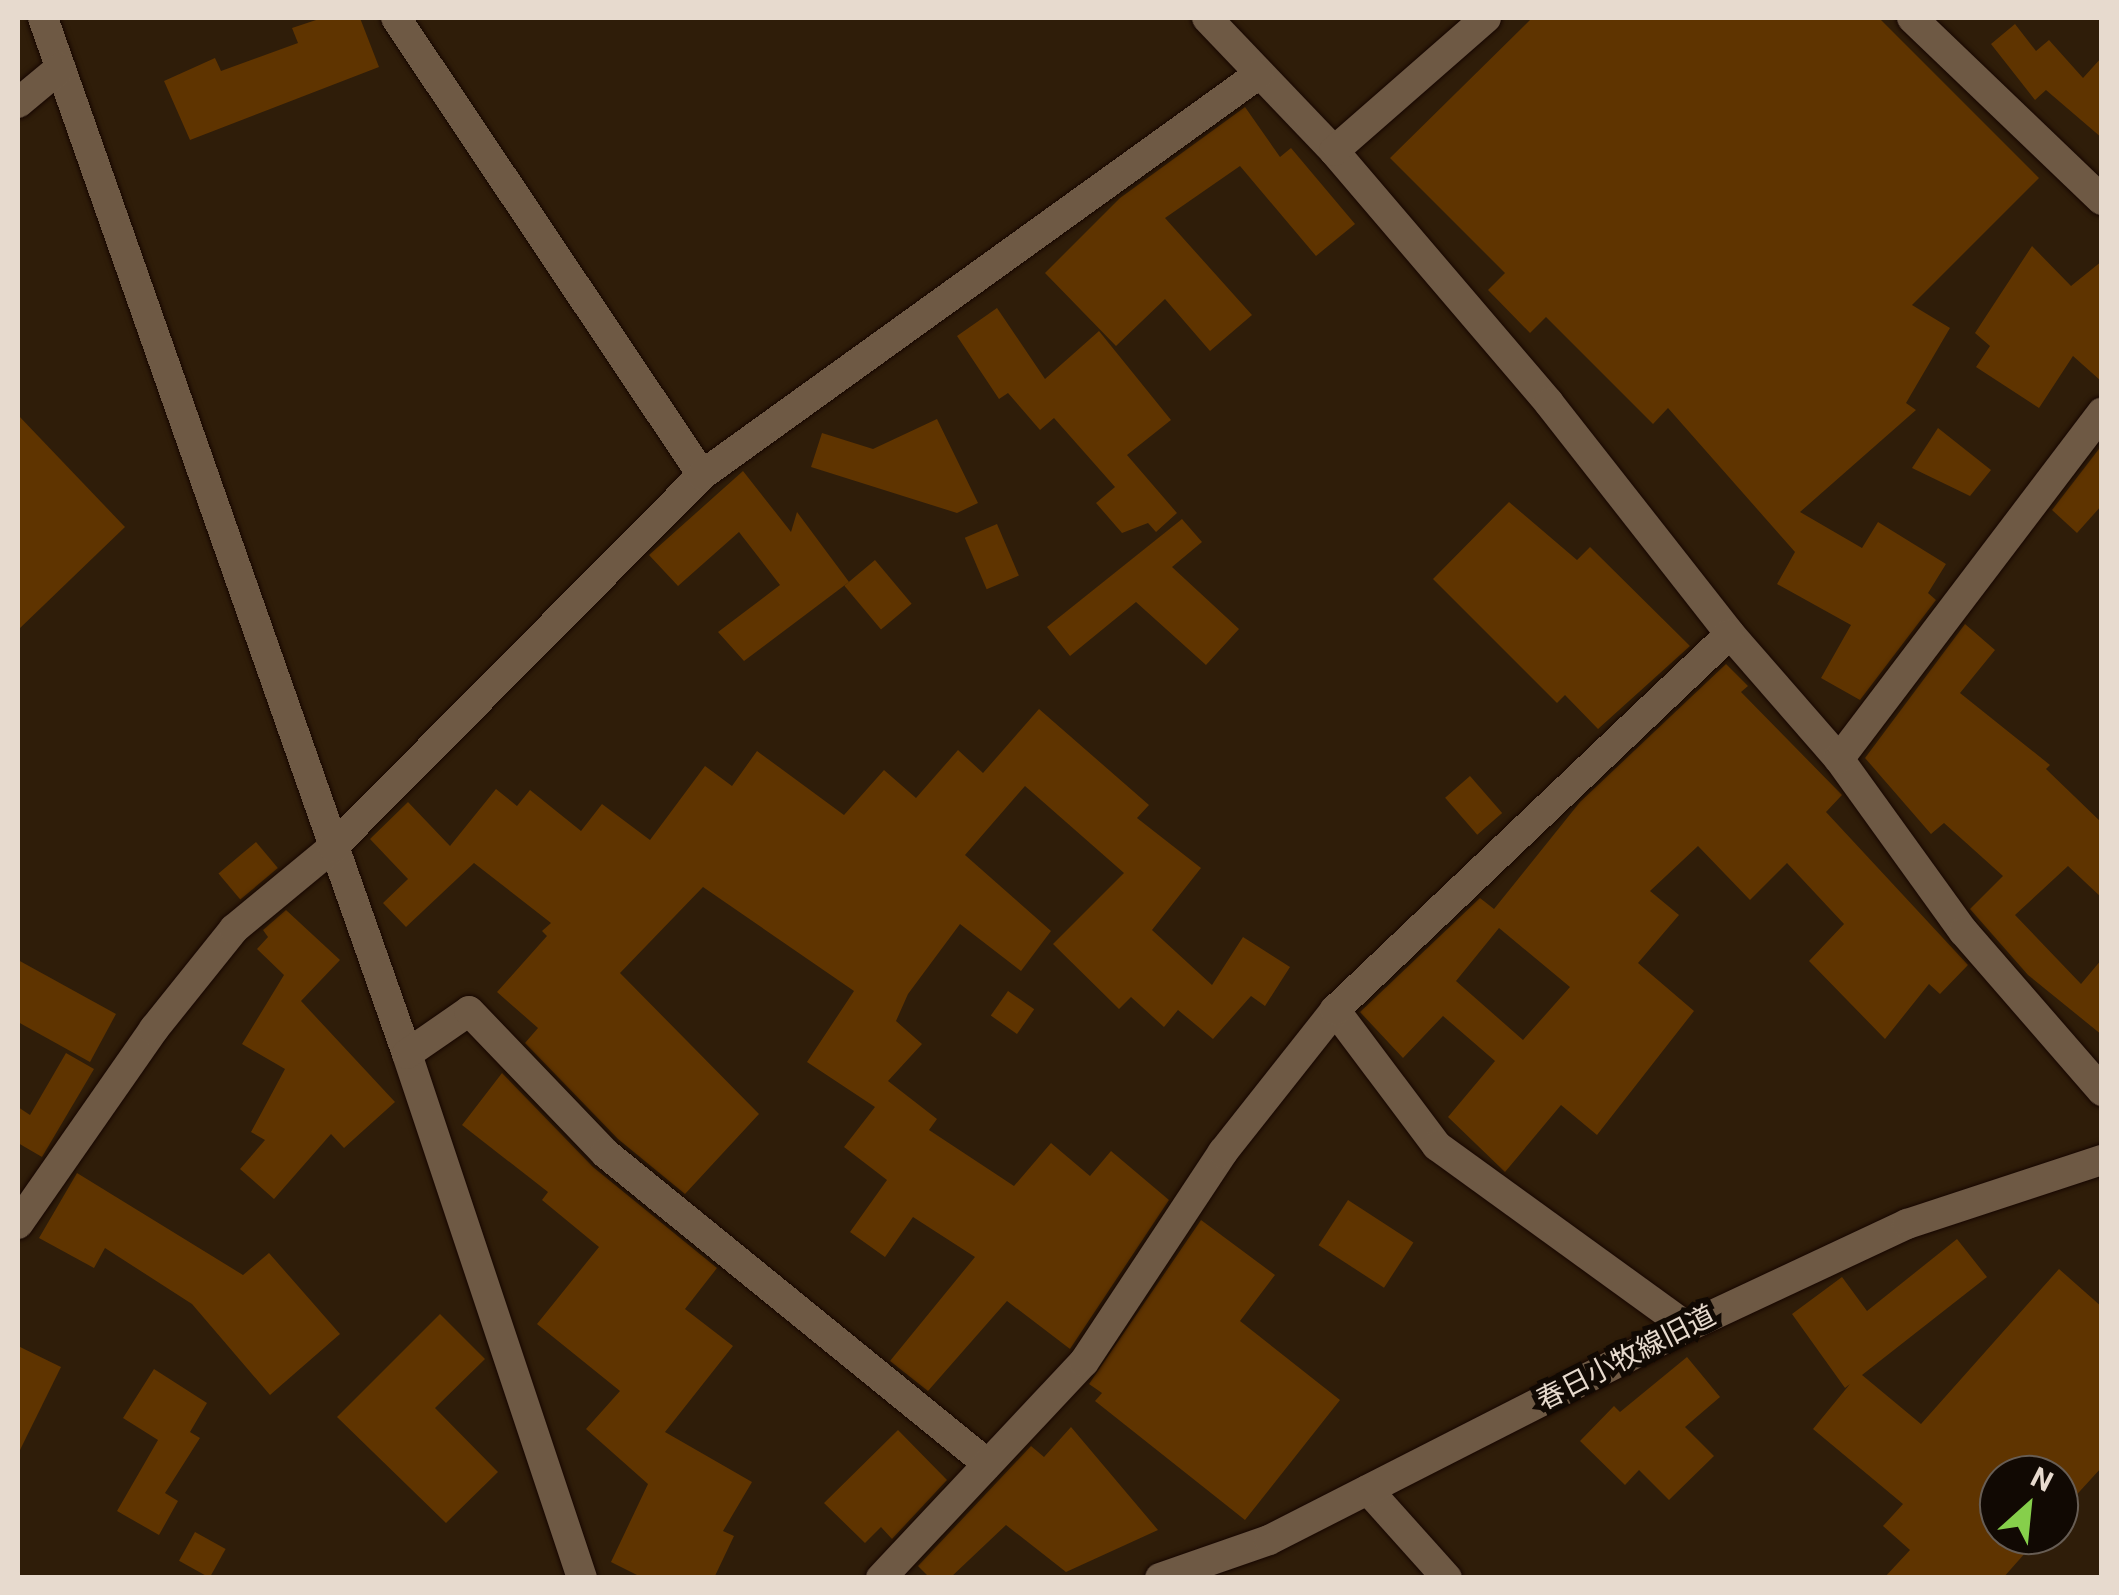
<!DOCTYPE html>
<html>
<head>
<meta charset="utf-8">
<style>
	body { margin:0 }
	#map { position:relative; width:2119px; height:1595px; overflow:hidden; background:#2f1d09; font-family:Roboto,"Noto Sans JP",sans-serif }
	div>[style] { position:absolute }
	[style*='--x'] { left:calc(var(--x)*1px); top:calc(var(--y)*1px); width:calc(var(--w)*1px); rotate:calc(var(--a)*1deg) }
	.building>* { inset:0; background:#5f3400; transform-origin:0 0 }
	.roads { filter:drop-shadow(0 0 2px #160600) drop-shadow(0 0 2px #160600) }
	.minor>* { height:30px; margin:-15px; padding:0 15px; transform-origin:15px; border-radius:15px; background:#6e5944 }
	span { translate:-50% -50%; white-space:nowrap; text-align:center; line-height:1.15; -webkit-text-stroke:10px #110903; paint-order:stroke }
	.street-label { font-size:28px; color:#e7dace }
	.frame { position:absolute; inset:0; border:20px solid #e7dace; pointer-events:none }
	.north { position:absolute; left:1979px; top:1455px; width:100px; height:100px; box-sizing:border-box; background:#110903; border:2px solid #675d54; border-radius:50%; rotate:27deg; font-size:28px; font-weight:700; line-height:40px; text-align:center; color:#e7dace }
	.north::after { content:''; display:block; margin:auto; width:35px; height:45px; background:#86cf4b; clip-path:polygon(50% 0,100% 100%,50% 72%,0 100%) }
</style>
</head>
<body>
<div id="map">
	<div class="building">
		<i style="clip-path:polygon(322px 18px,360px 18px,379px 67px,190px 140px,164px 81px,215px 58px,221px 71px,298px 43px,292px 28px)"></i>
		<i style="clip-path:polygon(1532px 18px,1879px 18px,2039px 178px,1912px 305px,1950px 328px,1906px 403px,1916px 410px,1800px 512px,1862px 548px,1878px 522px,1946px 564px,1928px 593px,1936px 600px,1860px 700px,1821px 678px,1851px 625px,1777px 584px,1795px 552px,1668px 408px,1653px 424px,1546px 317px,1530px 333px,1488px 290px,1505px 273px,1390px 158px)"></i>
		<i style="clip-path:polygon(2015px 24px,2036px 51px,2049px 40px,2083px 78px,2102px 57px,2102px 138px,2046px 90px,2035px 100px,1991px 44px)"></i>
		<i style="clip-path:polygon(1245px 107px,1280px 157px,1291px 148px,1355px 224px,1316px 256px,1240px 166px,1165px 218px,1252px 315px,1210px 351px,1165px 299px,1116px 346px,1045px 273px,1120px 198px)"></i>
		<i style="clip-path:polygon(2032px 246px,2071px 286px,2102px 261px,2101px 381px,2073px 356px,2039px 408px,1976px 367px,1990px 346px,1975px 333px)"></i>
		<i style="clip-path:polygon(997px 308px,1045px 379px,1099px 331px,1171px 420px,1127px 455px,1177px 513px,1156px 532px,1148px 523px,1122px 533px,1096px 503px,1115px 487px,1054px 418px,1040px 430px,1008px 393px,999px 399px,957px 336px)"></i>
		<i style="clip-path:polygon(18px 415px,125px 527px,18px 630px)"></i>
		<i style="clip-path:polygon(937px 419px,978px 503px,957px 513px,811px 467px,822px 433px,873px 449px)"></i>
		<i style="clip-path:polygon(1938px 428px,1991px 470px,1970px 496px,1912px 468px)"></i>
		<i style="clip-path:polygon(2102px 445px,2102px 505px,2077px 533px,2052px 510px)"></i>
		<i style="clip-path:polygon(743px 471px,791px 532px,797px 512px,849px 582px,744px 661px,718px 632px,780px 585px,739px 532px,678px 586px,649px 555px)"></i>
		<i style="clip-path:polygon(1509px 502px,1577px 560px,1590px 547px,1690px 646px,1598px 729px,1565px 695px,1557px 703px,1433px 579px)"></i>
		<i style="clip-path:polygon(1182px 519px,1202px 542px,1172px 567px,1239px 629px,1206px 665px,1136px 602px,1070px 656px,1047px 627px)"></i>
		<i style="left:997px;top:524px;width:56px;height:35px;rotate:67deg"></i>
		<i style="left:875px;top:560px;width:57px;height:40px;rotate:50deg"></i>
		<i style="clip-path:polygon(1965px 624px,1995px 650px,1960px 693px,2050px 765px,2046px 769px,2102px 823px,2102px 898px,2068px 866px,2015px 915px,2081px 984px,2102px 959px,2102px 1035px,2028px 975px,1970px 909px,2003px 876px,1944px 823px,1931px 834px,1865px 758px)"></i>
		<i style="clip-path:polygon(evenodd,1726px 664px,1748px 686px,1741px 692px,1842px 795px,1826px 812px,1968px 965px,1940px 994px,1929px 984px,1885px 1039px,1809px 961px,1844px 924px,1787px 863px,1750px 900px,1698px 846px,1650px 891px,1679px 915px,1638px 963px,1694px 1011px,1597px 1135px,1561px 1105px,1505px 1172px,1448px 1117px,1495px 1061px,1443px 1016px,1403px 1058px,1360px 1012px,1480px 898px,1494px 909px,1580px 802px,1726px 664px,1499px 928px,1570px 987px,1523px 1040px,1456px 981px,1499px 928px)"></i>
		<i style="clip-path:polygon(1039px 709px,1149px 805px,1137px 818px,1201px 868px,1152px 930px,1212px 985px,1243px 937px,1290px 967px,1265px 1006px,1251px 996px,1213px 1039px,1178px 1010px,1164px 1027px,1131px 997px,1119px 1009px,1053px 944px,1124px 873px,1025px 786px,965px 855px,1051px 931px,1021px 971px,960px 924px,908px 994px,896px 1021px,922px 1044px,888px 1081px,937px 1119px,929px 1130px,1014px 1186px,1051px 1143px,1090px 1176px,1111px 1151px,1169px 1200px,1070px 1349px,1007px 1301px,928px 1391px,890px 1361px,975px 1257px,913px 1217px,885px 1257px,850px 1232px,887px 1180px,844px 1147px,875px 1107px,807px 1062px,854px 991px,703px 887px,620px 973px,759px 1114px,685px 1194px,618px 1139px,525px 1043px,538px 1028px,497px 992px,547px 936px,542px 931px,551px 923px,474px 863px,406px 927px,383px 903px,408px 879px,370px 839px,408px 802px,450px 846px,496px 789px,517px 806px,530px 790px,581px 831px,602px 804px,650px 840px,705px 766px,732px 786px,757px 751px,844px 815px,884px 770px,916px 798px,958px 750px,983px 773px)"></i>
		<i style="left:1470px;top:776px;width:49px;height:33px;rotate:49deg"></i>
		<i style="left:256px;top:842px;width:34px;height:49px;rotate:50deg"></i>
		<i style="clip-path:polygon(286px 910px,340px 960px,301px 1001px,395px 1102px,344px 1148px,331px 1134px,274px 1199px,240px 1169px,265px 1140px,251px 1132px,285px 1069px,242px 1044px,284px 975px,257px 949px,268px 937px,263px 930px)"></i>
		<i style="clip-path:polygon(18px 960px,116px 1014px,90px 1062px,18px 1022px)"></i>
		<i style="left:1008px;top:991px;width:32px;height:30px;rotate:35deg"></i>
		<i style="clip-path:polygon(66px 1053px,94px 1069px,42px 1157px,18px 1143px,18px 1107px,30px 1115px)"></i>
		<i style="clip-path:polygon(502px 1073px,593px 1167px,717px 1268px,685px 1309px,733px 1346px,665px 1432px,752px 1482px,723px 1531px,734px 1536px,714px 1578px,643px 1578px,611px 1562px,648px 1484px,586px 1429px,620px 1391px,537px 1324px,599px 1247px,542px 1200px,548px 1192px,462px 1125px)"></i>
		<i style="clip-path:polygon(77px 1173px,243px 1275px,269px 1253px,340px 1334px,270px 1395px,192px 1304px,105px 1248px,94px 1268px,39px 1238px)"></i>
		<i style="left:1348px;top:1200px;width:78px;height:54px;rotate:33deg"></i>
		<i style="clip-path:polygon(1201px 1220px,1275px 1275px,1240px 1321px,1340px 1400px,1245px 1520px,1095px 1401px,1102px 1393px,1089px 1384px)"></i>
		<i style="clip-path:polygon(1957px 1239px,1987px 1277px,1862px 1375px,1921px 1424px,2059px 1269px,2102px 1307px,2102px 1467px,2059px 1514px,2059px 1475px,1999px 1475px,1999px 1535px,2041px 1535px,2003px 1578px,1884px 1578px,1910px 1550px,1883px 1526px,1903px 1504px,1813px 1429px,1850px 1384px,1845px 1388px,1792px 1314px,1842px 1277px,1867px 1311px)"></i>
		<i style="clip-path:polygon(440px 1314px,485px 1359px,435px 1408px,498px 1472px,446px 1523px,337px 1417px)"></i>
		<i style="clip-path:polygon(18px 1346px,61px 1367px,18px 1454px)"></i>
		<i style="clip-path:polygon(1687px 1357px,1720px 1397px,1685px 1427px,1714px 1456px,1669px 1500px,1639px 1470px,1625px 1485px,1580px 1441px,1614px 1406px,1620px 1412px)"></i>
		<i style="clip-path:polygon(154px 1369px,207px 1403px,190px 1432px,200px 1438px,165px 1493px,178px 1501px,159px 1535px,117px 1511px,158px 1440px,123px 1418px)"></i>
		<i style="clip-path:polygon(1071px 1427px,1158px 1530px,1066px 1572px,1006px 1525px,950px 1578px,930px 1578px,918px 1566px,1031px 1446px,1044px 1457px)"></i>
		<i style="clip-path:polygon(898px 1430px,947px 1480px,892px 1539px,881px 1527px,865px 1543px,824px 1503px)"></i>
		<i style="left:195px;top:1532px;width:35px;height:33px;rotate:29deg"></i>
	</div>
	<div class="roads">
		<div class="minor">
			<i style="--x:43;--y:18;--w:1098;--a:70.64"></i>
			<i style="--x:407;--y:1054;--w:552;--a:71.53"></i>
			<i style="--x:396;--y:18;--w:550;--a:56.19"></i>
			<i style="--x:1207;--y:18;--w:184;--a:46.3"></i>
			<i style="--x:1334;--y:151;--w:331;--a:49.5"></i>
			<i style="--x:1549;--y:403;--w:293;--a:51.9"></i>
			<i style="--x:1730;--y:634;--w:166;--a:48.9"></i>
			<i style="--x:1839;--y:759;--w:213;--a:54.2"></i>
			<i style="--x:1964;--y:932;--w:211;--a:49"></i>
			<i style="--x:1912;--y:18;--w:263;--a:43.8"></i>
			<i style="--x:18;--y:103;--w:55;--a:-39.8"></i>
			<i style="--x:1334;--y:151;--w:202;--a:-41.2"></i>
			<i style="--x:1839;--y:759;--w:435;--a:-52.8"></i>
			<i style="--x:1335;--y:1010;--w:170;--a:53.1"></i>
			<i style="--x:1437;--y:1146;--w:309;--a:35.9"></i>
			<i style="--x:407;--y:1054;--w:75;--a:-34.7"></i>
			<i style="--x:469;--y:1011;--w:197;--a:46.2"></i>
			<i style="--x:605;--y:1153;--w:493;--a:39.1"></i>
			<i style="--x:18;--y:1224;--w:238;--a:-55.1"></i>
			<i style="--x:154;--y:1029;--w:128;--a:-51.3"></i>
			<i style="--x:234;--y:929;--w:129;--a:-39.6"></i>
			<i style="--x:333;--y:847;--w:524;--a:-45.23"></i>
			<i style="--x:702;--y:475;--w:686;--a:-35.75"></i>
			<i style="--x:1368;--y:1490;--w:118;--a:48.1"></i>
			<i style="--x:881;--y:1578;--w:296;--a:-46.8"></i>
			<i style="--x:1084;--y:1362;--w:252;--a:-56.5"></i>
			<i style="--x:1223;--y:1152;--w:181;--a:-51.7"></i>
			<i style="--x:1335;--y:1010;--w:545;--a:-43.59"></i>
			<i style="--x:1160;--y:1578;--w:115;--a:-19.2"></i>
			<i style="--x:1269;--y:1540;--w:469;--a:-27"></i>
			<i style="--x:1687;--y:1327;--w:243;--a:-25.1"></i>
			<i style="--x:1907;--y:1224;--w:205;--a:-18.2"></i>
		</div>
	</div>
	<div class="street-label">
		<span style="left:1626px;top:1358px;rotate:-27deg">春日小牧線旧道</span>
	</div>
	<div class="frame"></div>
	<div class="north">N</div>
</div>
</body>
</html>
